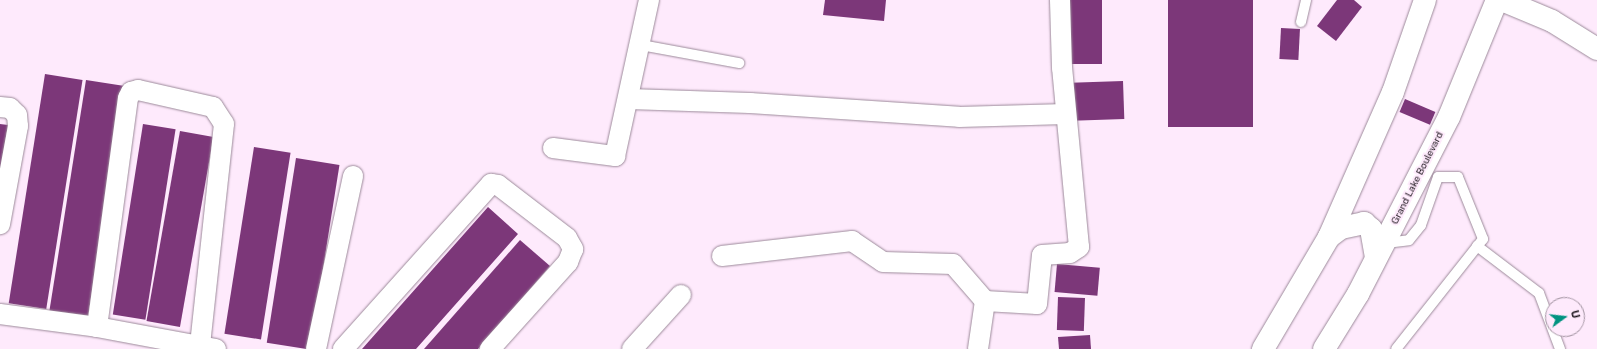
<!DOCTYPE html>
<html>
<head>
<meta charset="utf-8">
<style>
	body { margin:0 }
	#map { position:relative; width:1597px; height:349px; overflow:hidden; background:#feeafc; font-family:"Public Sans",sans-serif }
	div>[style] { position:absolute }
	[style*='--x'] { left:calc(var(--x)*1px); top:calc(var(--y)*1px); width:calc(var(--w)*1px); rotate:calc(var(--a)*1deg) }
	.building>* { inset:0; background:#7c3779; transform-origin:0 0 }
	.roads { filter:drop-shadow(0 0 1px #9c8a9a) drop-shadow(0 0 1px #9c8a9a) }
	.service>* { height:10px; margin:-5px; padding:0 5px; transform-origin:5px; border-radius:5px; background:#fff }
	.minor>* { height:20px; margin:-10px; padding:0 10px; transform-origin:10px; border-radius:10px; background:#fff }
	.tertiary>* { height:22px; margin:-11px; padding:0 11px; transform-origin:11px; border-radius:11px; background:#fff }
	.secondary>* { height:22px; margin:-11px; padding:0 11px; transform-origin:11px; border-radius:11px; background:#fff }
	span { translate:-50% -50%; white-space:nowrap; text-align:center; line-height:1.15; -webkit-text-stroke:4px #feeafc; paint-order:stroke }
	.street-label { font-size:10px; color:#1b141b }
	.north { position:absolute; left:1545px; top:297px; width:40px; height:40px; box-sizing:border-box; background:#feeafc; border:1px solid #a394a2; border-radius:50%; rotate:75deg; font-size:11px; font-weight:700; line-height:16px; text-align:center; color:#1b141b }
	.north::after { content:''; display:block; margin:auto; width:14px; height:18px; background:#009380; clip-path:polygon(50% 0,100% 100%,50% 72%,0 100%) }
</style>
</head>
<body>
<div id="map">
	<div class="building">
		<i style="clip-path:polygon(825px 0,886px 0,884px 21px,823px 15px)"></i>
		<i style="left:1066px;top:0;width:36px;height:64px"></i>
		<i style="left:1168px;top:0;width:85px;height:127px"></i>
		<i style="clip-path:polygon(1337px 0,1354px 0,1362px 7px,1336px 41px,1317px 26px)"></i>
		<i style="left:1281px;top:28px;width:19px;height:31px;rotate:3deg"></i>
		<i style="left:45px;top:74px;width:38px;height:232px;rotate:9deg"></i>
		<i style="left:86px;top:80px;width:39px;height:234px;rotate:9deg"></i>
		<i style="left:1123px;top:81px;width:38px;height:52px;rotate:88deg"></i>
		<i style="left:1405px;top:99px;width:33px;height:14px;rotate:23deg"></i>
		<i style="clip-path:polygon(0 124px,8px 125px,0 174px)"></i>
		<i style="left:143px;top:124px;width:33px;height:193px;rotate:9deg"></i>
		<i style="left:180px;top:131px;width:34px;height:193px;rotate:10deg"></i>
		<i style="left:254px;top:147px;width:37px;height:189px;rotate:9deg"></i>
		<i style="left:296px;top:158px;width:44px;height:187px;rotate:9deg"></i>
		<i style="clip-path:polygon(488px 207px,518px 234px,439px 323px,416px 349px,362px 349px)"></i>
		<i style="clip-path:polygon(520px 240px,550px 266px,478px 349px,424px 349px)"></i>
		<i style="left:1057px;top:264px;width:43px;height:28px;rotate:5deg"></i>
		<i style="left:1058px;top:297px;width:27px;height:33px;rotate:2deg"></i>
		<i style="clip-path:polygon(1090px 335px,1091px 349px,1059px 349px,1058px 337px)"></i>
	</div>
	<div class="roads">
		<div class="service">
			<i style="--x:1301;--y:22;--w:23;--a:-77"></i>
			<i style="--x:641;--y:45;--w:100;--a:10.4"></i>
			<i style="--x:1386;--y:243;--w:23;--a:-7"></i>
			<i style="--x:1409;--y:240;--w:19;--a:-51"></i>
			<i style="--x:1421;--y:225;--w:51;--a:-70.5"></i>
			<i style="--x:1438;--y:177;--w:20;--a:0"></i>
			<i style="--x:1458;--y:177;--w:67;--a:68"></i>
			<i style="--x:1483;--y:239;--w:140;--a:128.3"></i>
			<i style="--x:1477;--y:246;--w:78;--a:37.2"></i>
			<i style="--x:1539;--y:293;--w:60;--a:69.4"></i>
		</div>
		<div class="minor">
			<i style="--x:629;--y:99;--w:121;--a:1.9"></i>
			<i style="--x:750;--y:103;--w:209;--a:3.8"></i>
			<i style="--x:959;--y:117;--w:107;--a:-1.6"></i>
			<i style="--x:0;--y:107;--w:10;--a:6"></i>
			<i style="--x:10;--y:108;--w:10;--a:45"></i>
			<i style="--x:17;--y:115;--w:11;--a:85"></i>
			<i style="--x:18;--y:126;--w:100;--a:100.4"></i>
			<i style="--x:553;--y:148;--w:63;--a:7.4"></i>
			<i style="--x:615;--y:156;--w:160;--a:-77.7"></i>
			<i style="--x:722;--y:256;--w:131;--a:-6.6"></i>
			<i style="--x:852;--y:241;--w:37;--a:34"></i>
			<i style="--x:883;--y:262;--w:70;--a:1.6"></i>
			<i style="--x:953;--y:264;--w:49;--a:49.1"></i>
			<i style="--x:0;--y:314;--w:98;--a:7.6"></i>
			<i style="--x:97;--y:327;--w:121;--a:10.5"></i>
			<i style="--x:97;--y:327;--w:231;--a:-82.3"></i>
			<i style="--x:128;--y:98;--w:7;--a:-63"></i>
			<i style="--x:131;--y:92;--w:7;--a:-16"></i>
			<i style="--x:138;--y:90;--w:77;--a:12.8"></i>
			<i style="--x:213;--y:107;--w:20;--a:57"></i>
			<i style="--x:224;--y:124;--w:223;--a:96.2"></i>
			<i style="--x:316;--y:349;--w:177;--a:-77.9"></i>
			<i style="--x:343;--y:349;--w:222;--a:-48.1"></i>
			<i style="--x:491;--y:184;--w:7;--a:8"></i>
			<i style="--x:498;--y:185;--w:87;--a:37.5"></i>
			<i style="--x:567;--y:238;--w:13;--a:61"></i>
			<i style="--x:573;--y:249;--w:14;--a:111"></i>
			<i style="--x:568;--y:262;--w:117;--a:131.9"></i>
			<i style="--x:632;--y:349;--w:73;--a:-47.8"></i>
			<i style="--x:978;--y:349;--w:49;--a:-81.7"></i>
			<i style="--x:985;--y:301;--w:52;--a:3.3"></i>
			<i style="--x:1037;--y:304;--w:49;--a:-84.2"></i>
			<i style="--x:1042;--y:255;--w:28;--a:-4"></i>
			<i style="--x:1070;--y:253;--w:11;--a:-34"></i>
			<i style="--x:1079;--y:247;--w:180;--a:-95.4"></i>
			<i style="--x:1062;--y:68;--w:68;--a:-91.7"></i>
		</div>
		<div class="tertiary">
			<i style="--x:1329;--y:237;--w:15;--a:-37"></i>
			<i style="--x:1341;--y:228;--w:24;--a:-12"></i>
			<i style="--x:1364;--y:223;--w:9;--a:41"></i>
			<i style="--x:1371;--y:229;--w:29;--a:80"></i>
			<i style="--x:1263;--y:349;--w:130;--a:-59.5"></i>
			<i style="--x:1329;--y:237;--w:158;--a:-66.2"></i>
			<i style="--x:1393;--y:92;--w:97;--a:-70.8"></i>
			<i style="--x:1324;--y:349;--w:65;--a:-58.3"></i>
			<i style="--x:1358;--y:294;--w:199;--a:-62.8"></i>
			<i style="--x:1449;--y:117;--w:126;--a:-67.7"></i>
		</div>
		<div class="secondary">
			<i style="--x:1502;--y:0;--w:54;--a:22.8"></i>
			<i style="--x:1552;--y:21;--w:53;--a:31.9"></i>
		</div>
	</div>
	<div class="street-label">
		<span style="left:1417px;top:178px;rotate:-63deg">Grand Lake Boulevard</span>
	</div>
	<div class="north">U</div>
</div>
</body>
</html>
